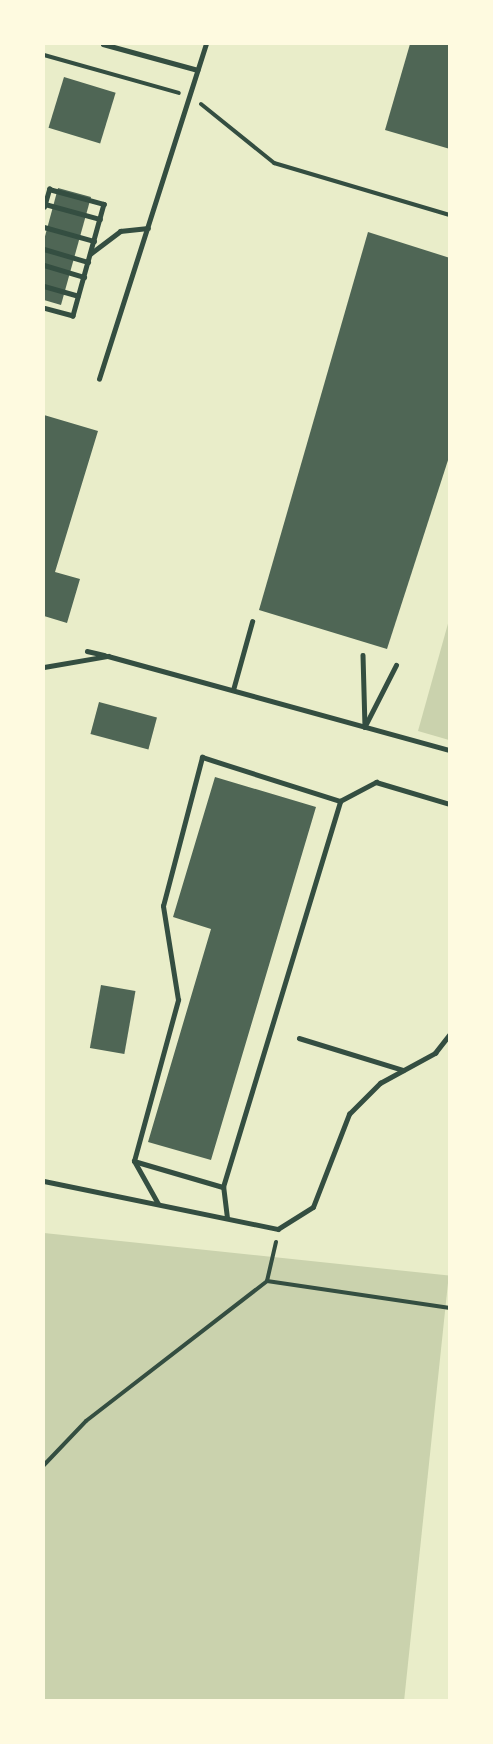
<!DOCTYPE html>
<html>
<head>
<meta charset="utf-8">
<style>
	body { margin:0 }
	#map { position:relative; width:493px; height:1744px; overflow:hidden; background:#e9edc9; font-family:"Work Sans",sans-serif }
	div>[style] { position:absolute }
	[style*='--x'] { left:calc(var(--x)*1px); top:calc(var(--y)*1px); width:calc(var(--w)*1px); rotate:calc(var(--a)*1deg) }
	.green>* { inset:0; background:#cad2ad; transform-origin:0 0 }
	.building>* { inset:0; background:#4f6655; transform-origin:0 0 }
	.path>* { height:4px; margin:-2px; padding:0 2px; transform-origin:2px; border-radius:2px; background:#344e41 }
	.service>* { height:4.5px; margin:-2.25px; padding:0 2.25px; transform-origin:2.25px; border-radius:2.25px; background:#344e41 }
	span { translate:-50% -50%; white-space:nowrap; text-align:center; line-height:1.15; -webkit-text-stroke:4.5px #fefae0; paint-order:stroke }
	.frame { position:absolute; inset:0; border:45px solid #fefae0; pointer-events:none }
</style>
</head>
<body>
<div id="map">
	<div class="green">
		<i style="clip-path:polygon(449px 620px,449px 740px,418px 731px)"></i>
		<i style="left:44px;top:1233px;width:407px;height:467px;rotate:6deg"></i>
	</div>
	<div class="building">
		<i style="clip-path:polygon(410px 44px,450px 44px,450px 149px,385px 130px)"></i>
		<i style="left:64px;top:77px;width:54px;height:53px;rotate:17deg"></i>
		<i style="clip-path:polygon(58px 188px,91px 197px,61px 305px,44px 300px,44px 240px)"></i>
		<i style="clip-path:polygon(368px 232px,450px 258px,450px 454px,387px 649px,259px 610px)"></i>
		<i style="clip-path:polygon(44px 415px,98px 431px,55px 572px,80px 579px,67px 623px,44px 616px)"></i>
		<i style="left:99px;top:702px;width:60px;height:33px;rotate:15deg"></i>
		<i style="clip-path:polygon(215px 777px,316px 807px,211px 1160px,148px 1142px,211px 929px,173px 917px)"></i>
		<i style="left:101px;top:985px;width:35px;height:64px;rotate:10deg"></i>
	</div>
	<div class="path">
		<i style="--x:44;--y:55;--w:140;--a:15.7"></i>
		<i style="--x:201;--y:104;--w:94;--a:38.9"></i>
		<i style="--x:274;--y:163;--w:184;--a:16.5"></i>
		<i style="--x:276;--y:1242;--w:40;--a:103"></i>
		<i style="--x:267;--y:1281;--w:185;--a:8.4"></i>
		<i style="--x:44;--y:1465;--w:61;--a:-46.3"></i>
		<i style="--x:86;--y:1421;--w:229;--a:-37.7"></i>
	</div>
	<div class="service">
		<i style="--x:103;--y:44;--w:98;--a:15.3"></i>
		<i style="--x:45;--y:204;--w:57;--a:15.3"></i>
		<i style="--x:44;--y:207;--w:19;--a:-74"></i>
		<i style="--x:49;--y:189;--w:57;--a:15.3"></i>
		<i style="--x:104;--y:204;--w:116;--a:105.5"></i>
		<i style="--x:73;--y:316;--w:30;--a:-165"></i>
		<i style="--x:44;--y:227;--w:52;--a:15.6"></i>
		<i style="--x:44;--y:249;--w:46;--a:16.5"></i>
		<i style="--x:90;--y:254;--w:38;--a:-37"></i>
		<i style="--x:120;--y:231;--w:28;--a:-6"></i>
		<i style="--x:44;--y:265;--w:42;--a:16.7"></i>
		<i style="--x:44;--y:286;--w:35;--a:16"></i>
		<i style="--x:99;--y:379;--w:352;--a:-72.3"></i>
		<i style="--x:87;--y:651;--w:18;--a:13"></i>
		<i style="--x:363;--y:655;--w:72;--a:88.4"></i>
		<i style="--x:44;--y:667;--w:65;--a:-9.8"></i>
		<i style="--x:108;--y:656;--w:355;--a:15.4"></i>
		<i style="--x:233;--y:690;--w:71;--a:-74.4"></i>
		<i style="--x:366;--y:724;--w:66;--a:-63"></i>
		<i style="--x:299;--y:1038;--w:109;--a:17.1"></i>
		<i style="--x:134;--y:1161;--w:93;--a:16.3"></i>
		<i style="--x:44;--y:1181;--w:239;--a:11.6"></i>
		<i style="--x:278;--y:1229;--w:41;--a:-32.2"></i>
		<i style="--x:313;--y:1207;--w:100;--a:-68.8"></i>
		<i style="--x:349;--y:1114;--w:44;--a:-45"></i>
		<i style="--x:380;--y:1083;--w:63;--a:-28.6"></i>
		<i style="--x:435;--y:1053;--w:24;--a:-52"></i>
		<i style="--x:158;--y:1204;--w:49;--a:-119.2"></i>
		<i style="--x:134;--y:1161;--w:167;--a:-74.7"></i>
		<i style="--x:178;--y:1000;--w:95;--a:-99.1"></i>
		<i style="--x:163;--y:906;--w:154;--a:-75.3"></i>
		<i style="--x:202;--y:757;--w:145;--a:17.7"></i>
		<i style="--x:227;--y:1218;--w:31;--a:-97"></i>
		<i style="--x:223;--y:1187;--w:403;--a:-73.1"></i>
		<i style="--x:340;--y:801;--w:41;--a:-27.8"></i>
		<i style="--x:376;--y:782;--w:77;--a:16.6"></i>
	</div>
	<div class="frame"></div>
</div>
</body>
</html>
